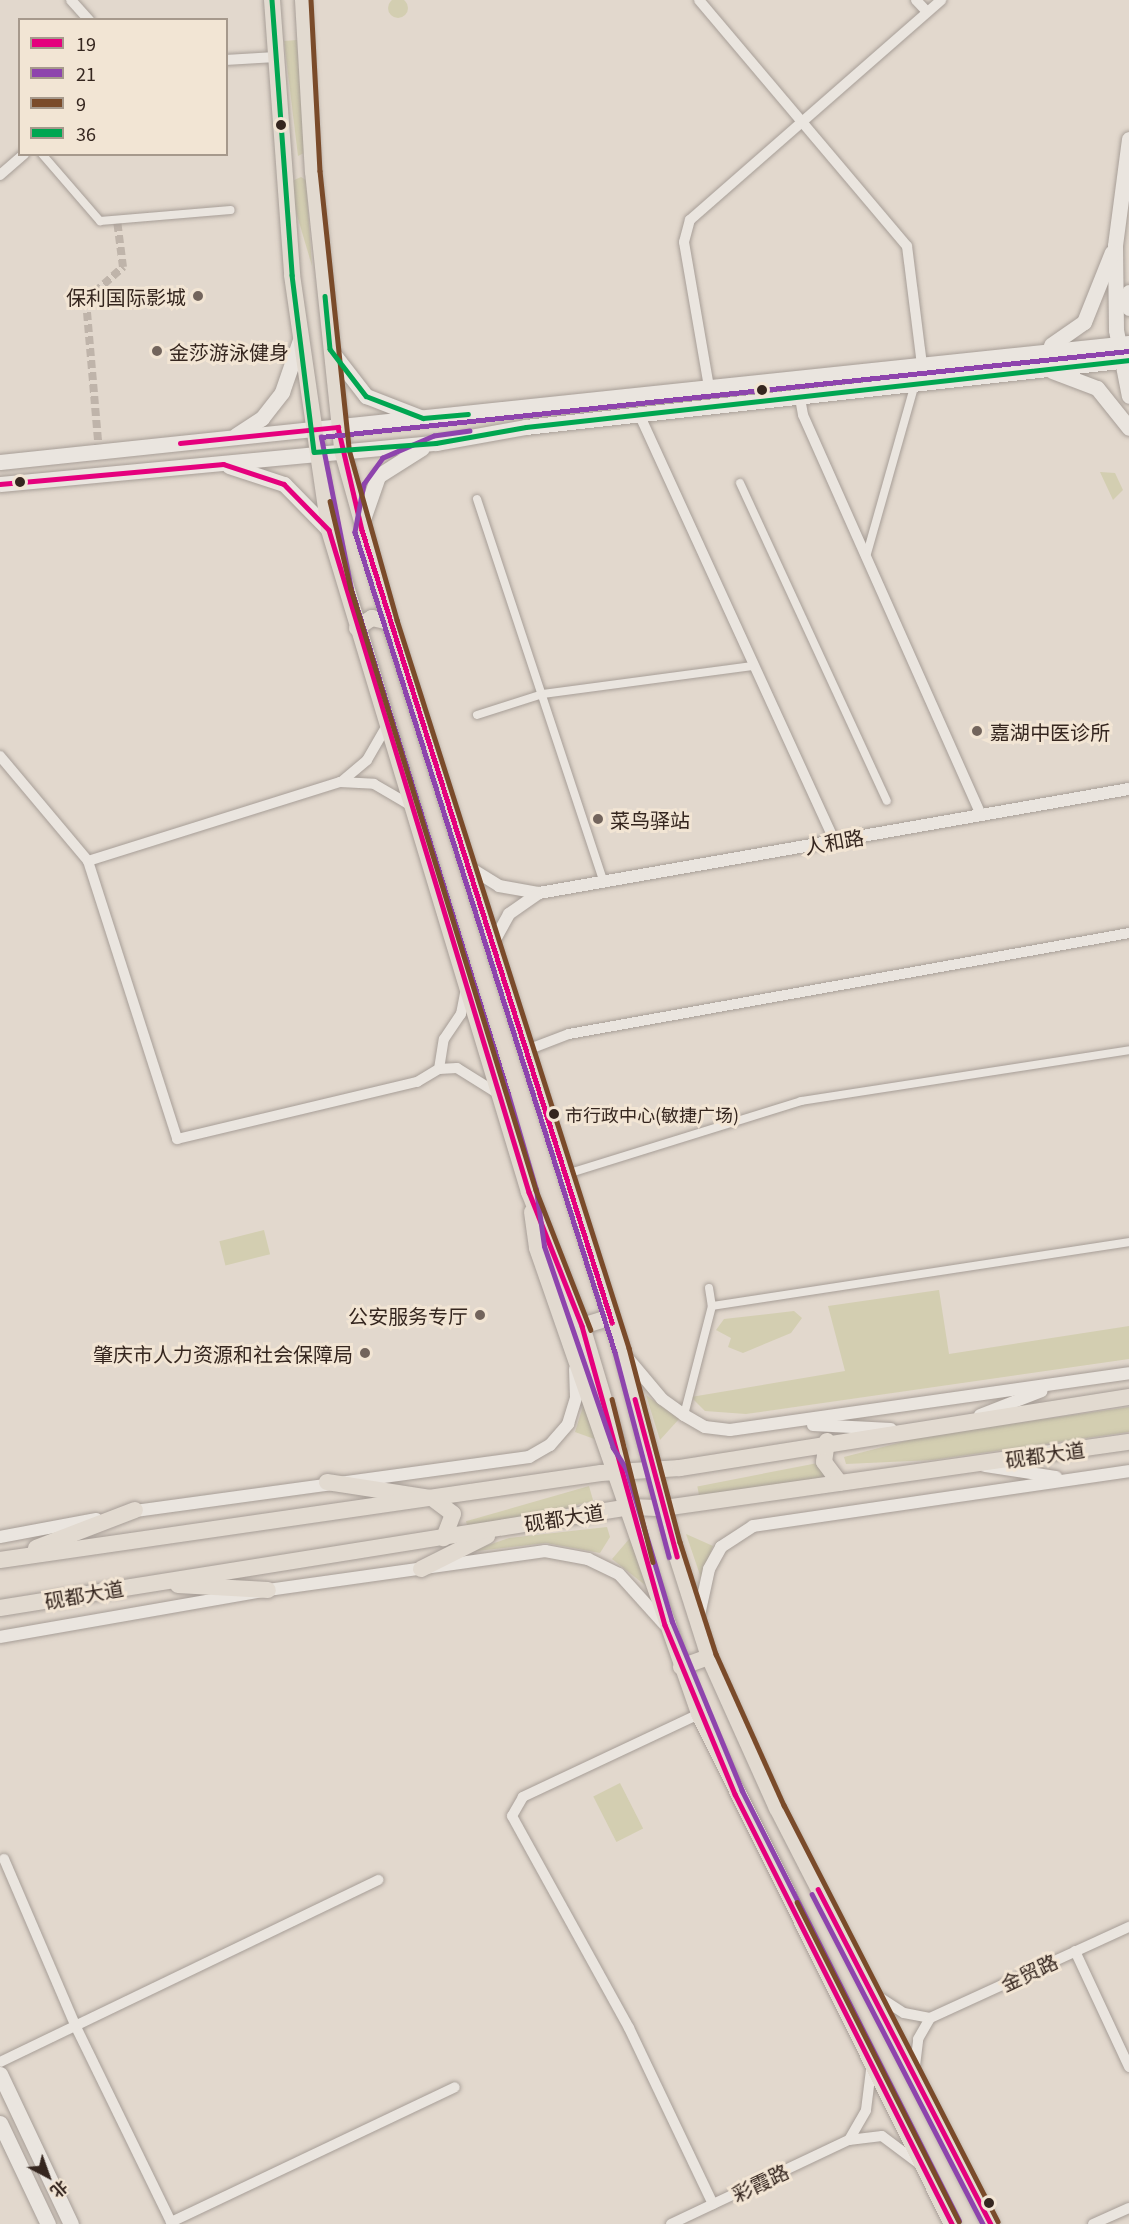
<!DOCTYPE html>
<html>
<head>
<meta charset="utf-8">
<style>
	body { margin:0 }
	#map { position:relative; width:1129px; height:2224px; overflow:hidden; background:#e2d8cd; font-family:Georgia,"Noto Sans SC",serif }
	div>[style] { position:absolute }
	[style*='--x'] { left:calc(var(--x)*1px); top:calc(var(--y)*1px); width:calc(var(--w)*1px); rotate:calc(var(--a)*1deg) }
	.green>* { inset:0; background:#d3ceb1; transform-origin:0 0 }
	.round { border-radius:50% }
	.pedestrian-tunnel>* { height:8px; margin-top:-4px; transform-origin:0; background:repeating-linear-gradient(90deg,#bfb4aa 0 8px,transparent 0 12px) }
	.roads { filter:drop-shadow(0 0 2px #a79e97) drop-shadow(0 0 2px #a79e97) }
	.pedestrian>* { height:8px; margin:-4px; padding:0 4px; transform-origin:4px; border-radius:4px; background:#eae5df }
	.minor>* { height:10px; margin:-5px; padding:0 5px; transform-origin:5px; border-radius:5px; background:#eae5df }
	.tertiary>* { height:12px; margin:-6px; padding:0 6px; transform-origin:6px; border-radius:6px; background:#eae5df }
	.secondary>* { height:15px; margin:-7.5px; padding:0 7.5px; transform-origin:7.5px; border-radius:7.5px; background:#eae5df }
	.primary>* { height:16px; margin:-8px; padding:0 8px; transform-origin:8px; border-radius:8px; background:#e2dad0 }
	.bus-1>* { height:4.5px; margin:-2.25px; padding:0 2.25px; transform-origin:2.25px; border-radius:2.25px; background:#e5007d }
	.bus-2>* { height:4.5px; margin:-2.25px; padding:0 2.25px; transform-origin:2.25px; border-radius:2.25px; background:#8e44ad }
	.bus-3>* { height:4.5px; margin:-2.25px; padding:0 2.25px; transform-origin:2.25px; border-radius:2.25px; background:#7a4b2a }
	.bus-4>* { height:4.5px; margin:-2.25px; padding:0 2.25px; transform-origin:2.25px; border-radius:2.25px; background:#00a651 }
	.dots>* { width:16px; height:16px; translate:-50% -50%; box-sizing:border-box; border:3px solid #f2e5d4; border-radius:50% }
	span { translate:-50% -50%; white-space:nowrap; text-align:center; line-height:1.15; -webkit-text-stroke:6px #f2e5d4; paint-order:stroke }
	.bus-label { font-size:18px; color:#35261f }
	.left { translate:0 -50%; text-align:left }
	.poi-label { font-size:20px; color:#35261f }
	.right { translate:-100% -50%; text-align:right }
	.street-label { font-size:20px; color:#35261f }
	.legend { position:absolute; left:18px; top:18px; width:210px; height:138px; box-sizing:border-box; background:#f2e5d4; border:2px solid #a6998c; margin:0; padding:8px 10px; list-style:none; font-size:18px; color:#35261f }
	.legend li { display:flex; align-items:center; gap:12px; height:30px }
	.legend b { width:30px; border:2px solid #a6998c }
	.north { position:absolute; left:18px; top:2146px; width:60px; height:60px; -webkit-text-stroke:4px #f2e5d4; paint-order:stroke; rotate:139deg; font-size:16px; font-weight:700; line-height:24px; text-align:center; color:#35261f }
	.north::after { content:''; display:block; margin:auto; width:21px; height:27px; background:#35261f; clip-path:polygon(50% 0,100% 100%,50% 72%,0 100%) }
</style>
</head>
<body>
<div id="map">
	<div class="green">
		<i class="round" style="left:388px;top:-2px;width:20px;height:20px"></i>
		<i style="clip-path:polygon(297px 40px,304px 153px,298px 156px,284px 41px)"></i>
		<i style="clip-path:polygon(301px 177px,306px 180px,312px 266px,294px 205px,292px 181px)"></i>
		<i style="clip-path:polygon(1100px 472px,1115px 473px,1123px 490px,1113px 500px)"></i>
		<i style="left:264px;top:1230px;width:25px;height:46px;rotate:76deg"></i>
		<i style="clip-path:polygon(939px 1290px,949px 1354px,1129px 1326px,1129px 1359px,746px 1414px,705px 1411px,691px 1397px,845px 1371px,828px 1306px)"></i>
		<i style="clip-path:polygon(794px 1311px,802px 1318px,791px 1333px,743px 1353px,728px 1347px,731px 1338px,716px 1330px,724px 1319px)"></i>
		<i style="clip-path:polygon(646px 1395px,679px 1419px,660px 1440px)"></i>
		<i style="clip-path:polygon(586px 1397px,600px 1441px,575px 1432px)"></i>
		<i style="clip-path:polygon(1129px 1407px,1129px 1432px,933px 1460px,846px 1464px,844px 1457px,925px 1436px)"></i>
		<i style="left:823px;top:1462px;width:15px;height:128px;rotate:79deg"></i>
		<i style="left:589px;top:1486px;width:15px;height:128px;rotate:74deg"></i>
		<i style="clip-path:polygon(607px 1527px,610px 1537px,600px 1553px,546px 1543px,468px 1552px,509px 1538px)"></i>
		<i style="clip-path:polygon(686px 1534px,713px 1546px,701px 1578px)"></i>
		<i style="clip-path:polygon(630px 1538px,645px 1585px,612px 1559px)"></i>
		<i style="left:620px;top:1783px;width:51px;height:30px;rotate:63deg"></i>
	</div>
	<div class="pedestrian-tunnel">
		<i style="--x:99;--y:452;--w:153;--a:-94.9"></i>
		<i style="--x:86;--y:300;--w:50;--a:-41.7"></i>
		<i style="--x:123;--y:267;--w:47;--a:-97.3"></i>
	</div>
	<div class="roads">
		<div class="pedestrian">
			<i style="--x:42;--y:154;--w:89;--a:49.1"></i>
			<i style="--x:100;--y:221;--w:131;--a:-4.8"></i>
			<i style="--x:740;--y:483;--w:350;--a:65.2"></i>
			<i style="--x:477;--y:499;--w:404;--a:71.7"></i>
			<i style="--x:866;--y:557;--w:180;--a:-74.2"></i>
			<i style="--x:477;--y:715;--w:69;--a:-17.7"></i>
			<i style="--x:543;--y:694;--w:213;--a:-7.6"></i>
			<i style="--x:567;--y:1174;--w:245;--a:-17.3"></i>
			<i style="--x:801;--y:1101;--w:332;--a:-8.8"></i>
			<i style="--x:709;--y:1288;--w:18;--a:81"></i>
			<i style="--x:684;--y:1415;--w:113;--a:-75.6"></i>
			<i style="--x:712;--y:1306;--w:422;--a:-8.7"></i>
		</div>
		<div class="minor">
			<i style="--x:71;--y:0;--w:27;--a:48"></i>
			<i style="--x:699;--y:0;--w:322;--a:49.8"></i>
			<i style="--x:907;--y:246;--w:120;--a:82.8"></i>
			<i style="--x:916;--y:0;--w:16;--a:47"></i>
			<i style="--x:226;--y:60;--w:49;--a:-3.5"></i>
			<i style="--x:0;--y:175;--w:32;--a:-41"></i>
			<i style="--x:709;--y:387;--w:147;--a:-99.8"></i>
			<i style="--x:684;--y:242;--w:23;--a:-75"></i>
			<i style="--x:690;--y:220;--w:334;--a:-41.2"></i>
			<i style="--x:800;--y:398;--w:17;--a:80"></i>
			<i style="--x:803;--y:415;--w:438;--a:66"></i>
			<i style="--x:640;--y:416;--w:468;--a:65.4"></i>
			<i style="--x:0;--y:756;--w:137;--a:50"></i>
			<i style="--x:88;--y:861;--w:292;--a:72.2"></i>
			<i style="--x:177;--y:1139;--w:247;--a:-13.4"></i>
			<i style="--x:417;--y:1082;--w:26;--a:-31"></i>
			<i style="--x:439;--y:1069;--w:18;--a:-3"></i>
			<i style="--x:457;--y:1068;--w:51;--a:32.1"></i>
			<i style="--x:341;--y:782;--w:34;--a:-40"></i>
			<i style="--x:367;--y:760;--w:39;--a:-60"></i>
			<i style="--x:88;--y:861;--w:264;--a:-17.4"></i>
			<i style="--x:340;--y:782;--w:34;--a:3"></i>
			<i style="--x:374;--y:784;--w:42;--a:30.3"></i>
			<i style="--x:527;--y:1050;--w:45;--a:-20.9"></i>
			<i style="--x:569;--y:1034;--w:569;--a:-10.22"></i>
			<i style="--x:439;--y:1069;--w:30;--a:-81"></i>
			<i style="--x:444;--y:1039;--w:30;--a:-56"></i>
			<i style="--x:461;--y:1014;--w:26;--a:-79"></i>
			<i style="--x:699;--y:1714;--w:195;--a:154.8"></i>
			<i style="--x:523;--y:1797;--w:22;--a:120"></i>
			<i style="--x:512;--y:1816;--w:242;--a:61.1"></i>
			<i style="--x:629;--y:2028;--w:195;--a:64.5"></i>
			<i style="--x:4;--y:1859;--w:183;--a:66.8"></i>
			<i style="--x:76;--y:2027;--w:219;--a:64"></i>
			<i style="--x:1075;--y:1951;--w:128;--a:65"></i>
			<i style="--x:876;--y:1995;--w:33;--a:33"></i>
			<i style="--x:904;--y:2013;--w:26;--a:11"></i>
			<i style="--x:0;--y:2062;--w:420;--a:-25.7"></i>
			<i style="--x:914;--y:2074;--w:35;--a:-83"></i>
			<i style="--x:918;--y:2039;--w:24;--a:-60"></i>
			<i style="--x:930;--y:2018;--w:219;--a:-24.6"></i>
			<i style="--x:849;--y:2140;--w:34;--a:-60"></i>
			<i style="--x:866;--y:2110;--w:40;--a:-82.9"></i>
			<i style="--x:171;--y:2222;--w:314;--a:-25.4"></i>
			<i style="--x:671;--y:2224;--w:197;--a:-25.3"></i>
			<i style="--x:849;--y:2140;--w:33;--a:-7"></i>
			<i style="--x:882;--y:2136;--w:45;--a:36.9"></i>
			<i style="--x:1093;--y:2224;--w:39;--a:-24"></i>
		</div>
		<div class="tertiary">
			<i style="--x:472;--y:869;--w:32;--a:32"></i>
			<i style="--x:499;--y:886;--w:41;--a:9.9"></i>
			<i style="--x:539;--y:893;--w:599;--a:-10"></i>
			<i style="--x:493;--y:943;--w:33;--a:-61"></i>
			<i style="--x:509;--y:914;--w:37;--a:-35"></i>
			<i style="--x:626;--y:1356;--w:56;--a:50.1"></i>
			<i style="--x:662;--y:1399;--w:27;--a:36"></i>
			<i style="--x:684;--y:1415;--w:24;--a:30"></i>
			<i style="--x:705;--y:1427;--w:25;--a:7"></i>
			<i style="--x:730;--y:1430;--w:403;--a:-8.1"></i>
			<i style="--x:980;--y:1415;--w:66;--a:-21.2"></i>
			<i style="--x:813;--y:1425;--w:78;--a:2.9"></i>
			<i style="--x:985;--y:1466;--w:72;--a:8.8"></i>
			<i style="--x:128;--y:1512;--w:405;--a:-7.8"></i>
			<i style="--x:529;--y:1457;--w:24;--a:-30"></i>
			<i style="--x:550;--y:1445;--w:28;--a:-49"></i>
			<i style="--x:568;--y:1424;--w:28;--a:-73"></i>
			<i style="--x:576;--y:1397;--w:28;--a:-92"></i>
			<i style="--x:0;--y:1537;--w:98;--a:-10.6"></i>
			<i style="--x:698;--y:1620;--w:52;--a:-77.8"></i>
			<i style="--x:709;--y:1569;--w:25;--a:-61"></i>
			<i style="--x:721;--y:1547;--w:38;--a:-33"></i>
			<i style="--x:753;--y:1526;--w:380;--a:-8.3"></i>
			<i style="--x:0;--y:1637;--w:272;--a:-9.9"></i>
			<i style="--x:268;--y:1590;--w:280;--a:-8"></i>
			<i style="--x:545;--y:1551;--w:44;--a:10.5"></i>
			<i style="--x:588;--y:1559;--w:34;--a:26"></i>
			<i style="--x:619;--y:1574;--w:67;--a:48"></i>
		</div>
		<div class="secondary">
			<i style="--x:1129;--y:139;--w:108;--a:97.5"></i>
			<i style="--x:1115;--y:246;--w:84;--a:89.3"></i>
			<i style="--x:1116;--y:330;--w:67;--a:78.9"></i>
			<i style="--x:1129;--y:292;--w:16;--a:90"></i>
			<i style="--x:1051;--y:345;--w:40;--a:-34.9"></i>
			<i style="--x:1084;--y:322;--w:75;--a:-68.2"></i>
			<i style="--x:332;--y:352;--w:56;--a:52.3"></i>
			<i style="--x:366;--y:396;--w:58;--a:21.3"></i>
			<i style="--x:1052;--y:371;--w:48;--a:20.7"></i>
			<i style="--x:1097;--y:388;--w:51;--a:51.3"></i>
			<i style="--x:236;--y:435;--w:31;--a:-33"></i>
			<i style="--x:262;--y:418;--w:33;--a:-52"></i>
			<i style="--x:282;--y:392;--w:55;--a:-70.9"></i>
			<i style="--x:0;--y:462;--w:1135;--a:-6.02"></i>
			<i style="--x:229;--y:466;--w:58;--a:18.1"></i>
			<i style="--x:284;--y:484;--w:64;--a:45.6"></i>
			<i style="--x:0;--y:484;--w:438;--a:-5.4"></i>
			<i style="--x:436;--y:443;--w:91;--a:-10.1"></i>
			<i style="--x:526;--y:427;--w:607;--a:-6.34"></i>
			<i style="--x:362;--y:522;--w:49;--a:-70.8"></i>
			<i style="--x:378;--y:476;--w:52;--a:-32.5"></i>
			<i style="--x:0;--y:2074;--w:166;--a:64.7"></i>
			<i style="--x:0;--y:2123;--w:112;--a:64.6"></i>
		</div>
		<div class="primary">
			<i style="--x:272;--y:0;--w:276;--a:85.8"></i>
			<i style="--x:292;--y:275;--w:258;--a:81.7"></i>
			<i style="--x:329;--y:530;--w:692;--a:73.19"></i>
			<i style="--x:529;--y:1192;--w:144;--a:68.4"></i>
			<i style="--x:582;--y:1326;--w:128;--a:73.3"></i>
			<i style="--x:619;--y:1449;--w:22;--a:90"></i>
			<i style="--x:303;--y:0;--w:172;--a:86.7"></i>
			<i style="--x:313;--y:172;--w:280;--a:84"></i>
			<i style="--x:342;--y:450;--w:179;--a:74.4"></i>
			<i style="--x:390;--y:622;--w:764;--a:72.32"></i>
			<i style="--x:622;--y:1350;--w:201;--a:75.3"></i>
			<i style="--x:673;--y:1544;--w:119;--a:72.3"></i>
			<i style="--x:709;--y:1657;--w:166;--a:65.8"></i>
			<i style="--x:777;--y:1808;--w:468;--a:62.8"></i>
			<i style="--x:357;--y:628;--w:18;--a:-34"></i>
			<i style="--x:372;--y:618;--w:18;--a:13"></i>
			<i style="--x:532;--y:1212;--w:36;--a:82"></i>
			<i style="--x:537;--y:1248;--w:493;--a:70.8"></i>
			<i style="--x:699;--y:1714;--w:569;--a:63.61"></i>
			<i style="--x:582;--y:1326;--w:30;--a:-17"></i>
			<i style="--x:827;--y:1441;--w:21;--a:98"></i>
			<i style="--x:824;--y:1462;--w:26;--a:53"></i>
			<i style="--x:327;--y:1482;--w:106;--a:8.7"></i>
			<i style="--x:432;--y:1498;--w:26;--a:37"></i>
			<i style="--x:453;--y:1514;--w:26;--a:111"></i>
			<i style="--x:36;--y:1548;--w:106;--a:-21"></i>
			<i style="--x:0;--y:1560;--w:607;--a:-8.24"></i>
			<i style="--x:601;--y:1473;--w:79;--a:-3.6"></i>
			<i style="--x:680;--y:1468;--w:455;--a:-9"></i>
			<i style="--x:421;--y:1569;--w:74;--a:-26.6"></i>
			<i style="--x:178;--y:1585;--w:90;--a:3.2"></i>
			<i style="--x:0;--y:1608;--w:638;--a:-9.11"></i>
			<i style="--x:630;--y:1507;--w:34;--a:2"></i>
			<i style="--x:664;--y:1508;--w:470;--a:-8.1"></i>
			<i style="--x:681;--y:1667;--w:30;--a:-20"></i>
		</div>
	</div>
	<div class="bus-1">
		<i style="--x:338;--y:427;--w:106;--a:76.9"></i>
		<i style="--x:362;--y:530;--w:831;--a:72.48"></i>
		<i style="--x:180;--y:443;--w:159;--a:-5.8"></i>
		<i style="--x:0;--y:484;--w:224;--a:-5.1"></i>
		<i style="--x:223;--y:464;--w:64;--a:18.2"></i>
		<i style="--x:284;--y:484;--w:64;--a:45.6"></i>
		<i style="--x:329;--y:530;--w:692;--a:73.19"></i>
		<i style="--x:529;--y:1192;--w:144;--a:68.4"></i>
		<i style="--x:582;--y:1326;--w:310;--a:74.5"></i>
		<i style="--x:665;--y:1625;--w:183;--a:67.5"></i>
		<i style="--x:735;--y:1794;--w:482;--a:63.2"></i>
		<i style="--x:635;--y:1399;--w:163;--a:75"></i>
		<i style="--x:818;--y:1889;--w:377;--a:62.7"></i>
	</div>
	<div class="bus-2">
		<i style="--x:470;--y:431;--w:36;--a:172"></i>
		<i style="--x:434;--y:436;--w:56;--a:156.7"></i>
		<i style="--x:383;--y:458;--w:32;--a:126"></i>
		<i style="--x:364;--y:484;--w:49;--a:100.6"></i>
		<i style="--x:355;--y:532;--w:860;--a:72.41"></i>
		<i style="--x:615;--y:1352;--w:212;--a:75.2"></i>
		<i style="--x:812;--y:1894;--w:372;--a:62.6"></i>
		<i style="--x:959;--y:2221;--w:482;--a:-116.8"></i>
		<i style="--x:742;--y:1791;--w:183;--a:-112.5"></i>
		<i style="--x:672;--y:1622;--w:160;--a:-106.7"></i>
		<i style="--x:626;--y:1469;--w:25;--a:-122"></i>
		<i style="--x:613;--y:1448;--w:213;--a:-108.9"></i>
		<i style="--x:544;--y:1246;--w:57;--a:-98.1"></i>
		<i style="--x:536;--y:1190;--w:100;--a:-106.3"></i>
		<i style="--x:508;--y:1094;--w:529;--a:-107.27"></i>
		<i style="--x:351;--y:589;--w:155;--a:-101.2"></i>
		<i style="--x:321;--y:437;--w:813;--a:-6.08"></i>
	</div>
	<div class="bus-3">
		<i style="--x:311;--y:0;--w:171;--a:87"></i>
		<i style="--x:320;--y:171;--w:280;--a:84"></i>
		<i style="--x:349;--y:449;--w:178;--a:74.3"></i>
		<i style="--x:397;--y:620;--w:764;--a:72.32"></i>
		<i style="--x:629;--y:1348;--w:201;--a:75.3"></i>
		<i style="--x:680;--y:1542;--w:118;--a:72.2"></i>
		<i style="--x:716;--y:1654;--w:166;--a:65.8"></i>
		<i style="--x:784;--y:1805;--w:468;--a:62.8"></i>
		<i style="--x:330;--y:501;--w:90;--a:76.6"></i>
		<i style="--x:351;--y:589;--w:629;--a:72.89"></i>
		<i style="--x:536;--y:1190;--w:150;--a:68.6"></i>
		<i style="--x:612;--y:1399;--w:168;--a:75.9"></i>
		<i style="--x:797;--y:1902;--w:358;--a:63.1"></i>
	</div>
	<div class="bus-4">
		<i style="--x:272;--y:0;--w:276;--a:85.8"></i>
		<i style="--x:292;--y:275;--w:178;--a:82.9"></i>
		<i style="--x:314;--y:452;--w:122;--a:-4.2"></i>
		<i style="--x:436;--y:443;--w:91;--a:-10.1"></i>
		<i style="--x:526;--y:427;--w:607;--a:-6.34"></i>
		<i style="--x:325;--y:296;--w:53;--a:84.6"></i>
		<i style="--x:330;--y:349;--w:59;--a:52.5"></i>
		<i style="--x:366;--y:396;--w:61;--a:21.1"></i>
		<i style="--x:423;--y:418;--w:45;--a:-5.1"></i>
	</div>
	<div class="dots">
		<i style="left:281px;top:125px;background:#35261f"></i>
		<i style="left:198px;top:296px;background:#72645c"></i>
		<i style="left:157px;top:351px;background:#72645c"></i>
		<i style="left:762px;top:390px;background:#35261f"></i>
		<i style="left:20px;top:482px;background:#35261f"></i>
		<i style="left:977px;top:731px;background:#72645c"></i>
		<i style="left:598px;top:819px;background:#72645c"></i>
		<i style="left:554px;top:1114px;background:#35261f"></i>
		<i style="left:480px;top:1315px;background:#72645c"></i>
		<i style="left:365px;top:1353px;background:#72645c"></i>
		<i style="left:989px;top:2203px;background:#35261f"></i>
	</div>
	<div class="bus-label">
		<span class="left" style="left:565px;top:1114px">市行政中心(敏捷广场)</span>
	</div>
	<div class="poi-label">
		<span class="right" style="left:186px;top:296px">保利国际影城</span>
		<span class="left" style="left:169px;top:351px">金莎游泳健身</span>
		<span class="left" style="left:990px;top:731px">嘉湖中医诊所</span>
		<span class="left" style="left:610px;top:819px">菜鸟驿站</span>
		<span class="right" style="left:468px;top:1315px">公安服务专厅</span>
		<span class="right" style="left:353px;top:1353px">肇庆市人力资源和社会保障局</span>
	</div>
	<div class="street-label">
		<span style="left:834px;top:841px;rotate:-10deg">人和路</span>
		<span style="left:1045px;top:1454px;rotate:-8deg">砚都大道</span>
		<span style="left:564px;top:1517px;rotate:-9deg">砚都大道</span>
		<span style="left:84px;top:1594px;rotate:-10deg">砚都大道</span>
		<span style="left:1029px;top:1972px;rotate:-25deg">金贸路</span>
		<span style="left:760px;top:2182px;rotate:-25deg">彩霞路</span>
	</div>
	<ul class="legend">
	<li><b style="height:8px;background:#e5007d"></b>19</li>
	<li><b style="height:8px;background:#8e44ad"></b>21</li>
	<li><b style="height:8px;background:#7a4b2a"></b>9</li>
	<li><b style="height:8px;background:#00a651"></b>36</li>
	</ul>
	<div class="north">北</div>
</div>
</body>
</html>
